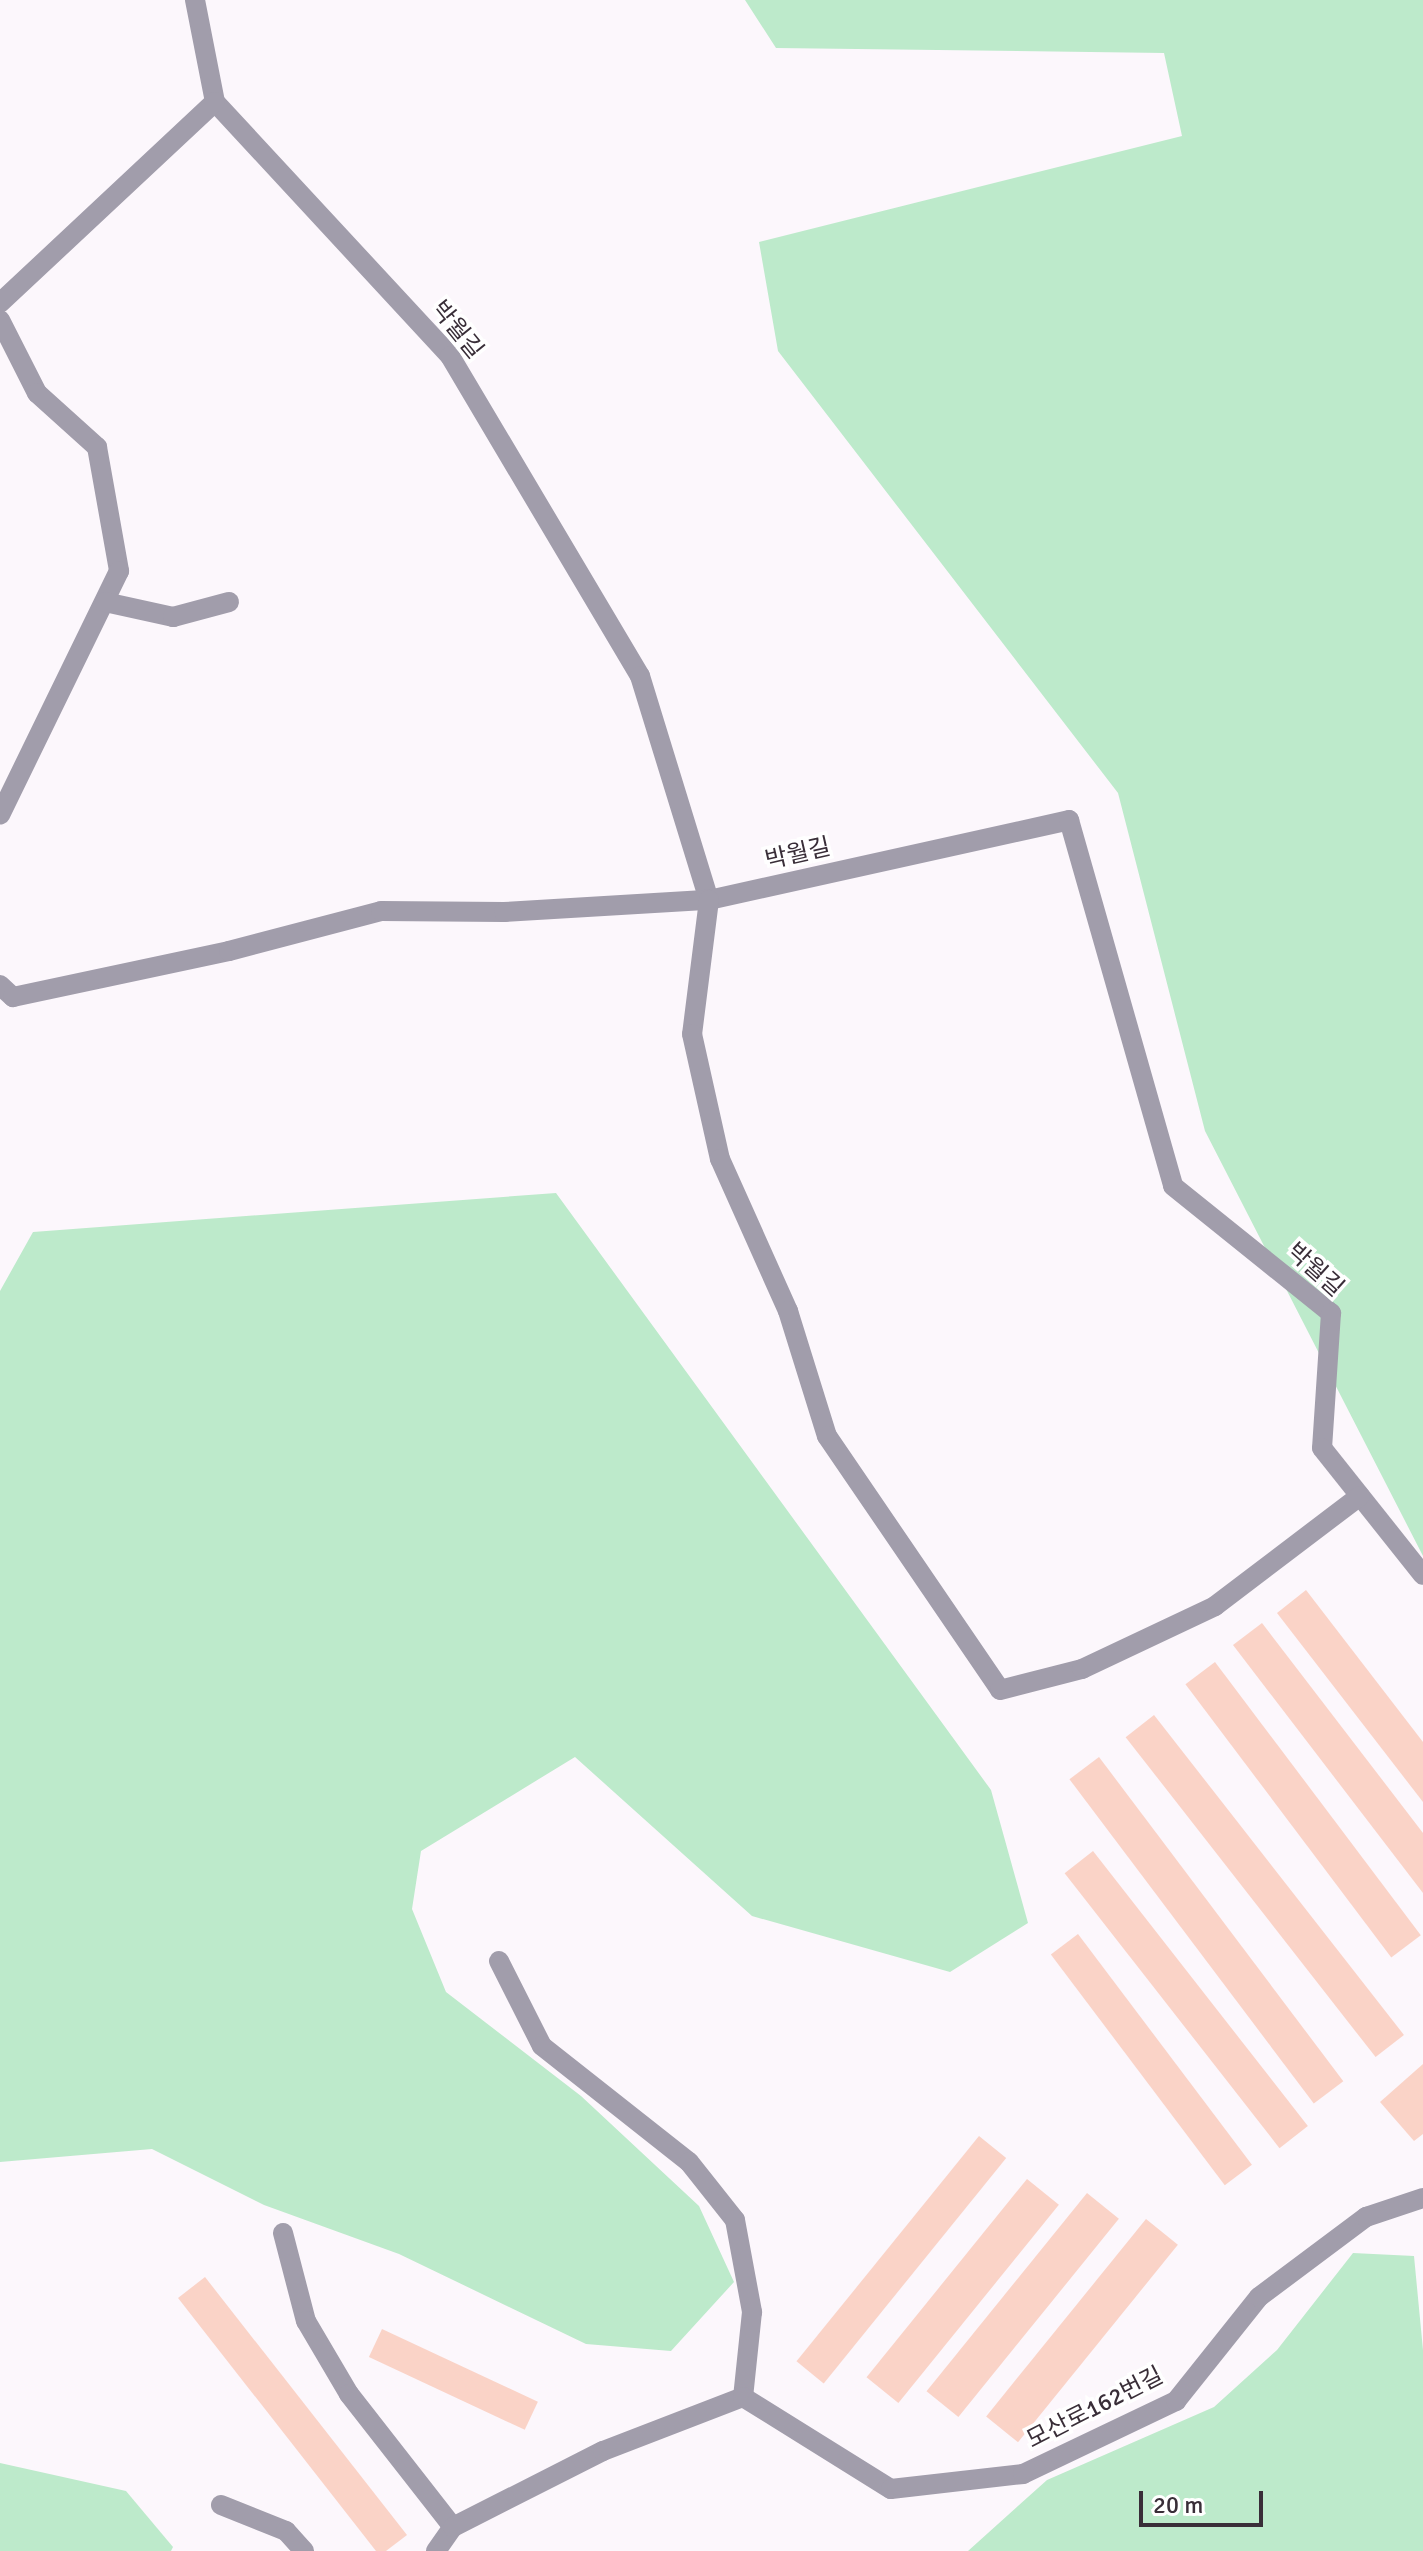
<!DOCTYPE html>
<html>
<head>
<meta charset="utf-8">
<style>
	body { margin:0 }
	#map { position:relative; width:1423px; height:2551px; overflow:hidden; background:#fcf7fc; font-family:Signika,"Noto Sans KR",sans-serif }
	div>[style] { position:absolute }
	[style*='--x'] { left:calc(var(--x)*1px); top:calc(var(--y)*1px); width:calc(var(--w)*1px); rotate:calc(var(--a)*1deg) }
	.green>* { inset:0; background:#bdeacb }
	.building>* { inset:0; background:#fad3c7; transform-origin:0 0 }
	.minor>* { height:20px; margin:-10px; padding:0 10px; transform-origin:10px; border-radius:10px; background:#a19dab }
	span { translate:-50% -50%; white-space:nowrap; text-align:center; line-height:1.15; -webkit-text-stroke:7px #fff; paint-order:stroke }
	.street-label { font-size:24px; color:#392e38 }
	.scale { position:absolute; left:1139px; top:2491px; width:124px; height:36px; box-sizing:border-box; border:4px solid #392e38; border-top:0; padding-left:10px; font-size:24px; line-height:28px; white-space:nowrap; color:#392e38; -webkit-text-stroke:6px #fff; paint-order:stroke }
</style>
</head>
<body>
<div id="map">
	<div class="green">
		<i style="clip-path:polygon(745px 0,1423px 0,1423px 1556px,1205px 1131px,1118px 793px,778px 351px,759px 242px,1182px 136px,1164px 53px,776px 48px)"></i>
		<i style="clip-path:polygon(556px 1193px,991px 1790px,1028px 1923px,950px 1972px,752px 1916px,575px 1757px,421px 1851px,412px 1909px,446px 1992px,581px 2096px,699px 2206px,734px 2282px,671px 2351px,586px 2344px,399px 2254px,264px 2205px,152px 2149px,0 2162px,0 1291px,33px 1232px)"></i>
		<i style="clip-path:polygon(1353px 2253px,1414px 2256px,1423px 2350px,1423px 2551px,968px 2551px,1047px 2480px,1214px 2407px,1277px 2350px)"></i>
		<i style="clip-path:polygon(0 2463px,126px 2491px,173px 2547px,171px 2551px,0 2551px)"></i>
	</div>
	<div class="building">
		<i style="clip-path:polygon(1306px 1590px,1423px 1742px,1423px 1802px,1277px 1613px)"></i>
		<i style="clip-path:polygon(1262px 1623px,1423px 1833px,1423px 1893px,1233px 1645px)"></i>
		<i style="left:1215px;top:1662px;width:342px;height:37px;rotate:53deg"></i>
		<i style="left:1154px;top:1715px;width:406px;height:36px;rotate:52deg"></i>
		<i style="left:1099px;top:1757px;width:406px;height:37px;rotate:53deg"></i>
		<i style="left:1093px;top:1851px;width:349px;height:36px;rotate:52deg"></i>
		<i style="left:1078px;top:1934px;width:289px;height:34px;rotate:53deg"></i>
		<i style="clip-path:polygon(1423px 2064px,1423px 2134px,1414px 2141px,1380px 2102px)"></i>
		<i style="left:979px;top:2136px;width:35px;height:290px;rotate:39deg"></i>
		<i style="left:1027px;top:2179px;width:41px;height:255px;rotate:39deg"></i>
		<i style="left:1087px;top:2193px;width:41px;height:255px;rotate:39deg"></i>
		<i style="left:1146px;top:2219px;width:41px;height:254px;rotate:39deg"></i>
		<i style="clip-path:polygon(205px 2277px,407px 2535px,386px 2551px,376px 2551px,178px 2298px)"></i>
		<i style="left:382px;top:2329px;width:172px;height:31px;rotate:25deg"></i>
	</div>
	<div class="minor">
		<i style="--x:195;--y:0;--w:104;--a:78.9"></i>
		<i style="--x:215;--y:102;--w:346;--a:47.2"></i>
		<i style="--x:450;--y:356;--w:372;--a:59.3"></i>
		<i style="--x:640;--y:676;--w:234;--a:72.9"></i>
		<i style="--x:709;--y:900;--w:369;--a:-12.5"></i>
		<i style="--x:1069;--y:820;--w:380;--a:74.1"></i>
		<i style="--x:1173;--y:1186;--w:203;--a:38.8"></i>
		<i style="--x:1331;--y:1313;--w:135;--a:93.8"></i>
		<i style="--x:1322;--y:1448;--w:162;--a:51.5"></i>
		<i style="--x:0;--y:303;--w:294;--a:-43.1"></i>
		<i style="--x:0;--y:320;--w:82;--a:63.1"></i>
		<i style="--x:37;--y:393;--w:81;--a:42"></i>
		<i style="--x:97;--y:447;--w:126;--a:79.9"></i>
		<i style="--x:119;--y:571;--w:271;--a:116"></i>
		<i style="--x:105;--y:602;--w:70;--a:12.4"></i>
		<i style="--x:173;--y:617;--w:58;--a:-15"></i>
		<i style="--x:0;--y:985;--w:18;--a:43"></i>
		<i style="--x:13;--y:997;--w:221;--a:-12"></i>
		<i style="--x:229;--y:951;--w:157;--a:-14.7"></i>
		<i style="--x:381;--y:911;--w:123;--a:0.5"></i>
		<i style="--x:504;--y:912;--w:205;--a:-3.4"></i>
		<i style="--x:709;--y:900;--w:135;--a:97.2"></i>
		<i style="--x:692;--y:1034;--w:128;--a:77.4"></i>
		<i style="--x:720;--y:1159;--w:167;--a:65.9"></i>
		<i style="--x:788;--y:1311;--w:131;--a:72.7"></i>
		<i style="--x:827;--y:1436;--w:307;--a:55.7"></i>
		<i style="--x:1000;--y:1690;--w:85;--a:-14.4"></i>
		<i style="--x:1082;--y:1669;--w:147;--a:-25.3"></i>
		<i style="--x:1215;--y:1606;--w:182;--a:-37.2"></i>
		<i style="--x:499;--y:1961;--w:95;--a:63.2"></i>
		<i style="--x:542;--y:2046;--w:187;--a:38.3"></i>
		<i style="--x:689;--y:2162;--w:74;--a:51.6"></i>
		<i style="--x:735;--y:2220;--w:94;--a:79.5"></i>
		<i style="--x:752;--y:2312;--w:85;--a:96"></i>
		<i style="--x:283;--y:2233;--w:91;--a:75.4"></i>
		<i style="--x:306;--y:2321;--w:85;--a:59.5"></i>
		<i style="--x:349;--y:2394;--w:169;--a:52"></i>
		<i style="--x:221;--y:2505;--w:70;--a:21.8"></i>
		<i style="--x:286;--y:2531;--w:27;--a:48"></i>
		<i style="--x:436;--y:2551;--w:29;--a:-55"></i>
		<i style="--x:453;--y:2527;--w:168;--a:-26.9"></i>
		<i style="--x:603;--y:2451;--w:150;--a:-21.1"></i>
		<i style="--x:743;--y:2397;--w:174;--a:31.9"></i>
		<i style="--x:891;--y:2489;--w:133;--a:-6.5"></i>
		<i style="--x:1023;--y:2474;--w:170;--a:-25.5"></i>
		<i style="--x:1176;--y:2401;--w:133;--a:-51.4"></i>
		<i style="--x:1259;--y:2297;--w:134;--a:-36.8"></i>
		<i style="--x:1366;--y:2217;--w:60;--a:-18.4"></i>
	</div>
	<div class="street-label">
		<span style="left:457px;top:330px;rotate:51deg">박월길</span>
		<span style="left:798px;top:854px;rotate:-13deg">박월길</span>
		<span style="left:1315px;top:1270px;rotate:42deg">박월길</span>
		<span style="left:1095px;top:2408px;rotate:-27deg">모산로162번길</span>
	</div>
	<div class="scale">20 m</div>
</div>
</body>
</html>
